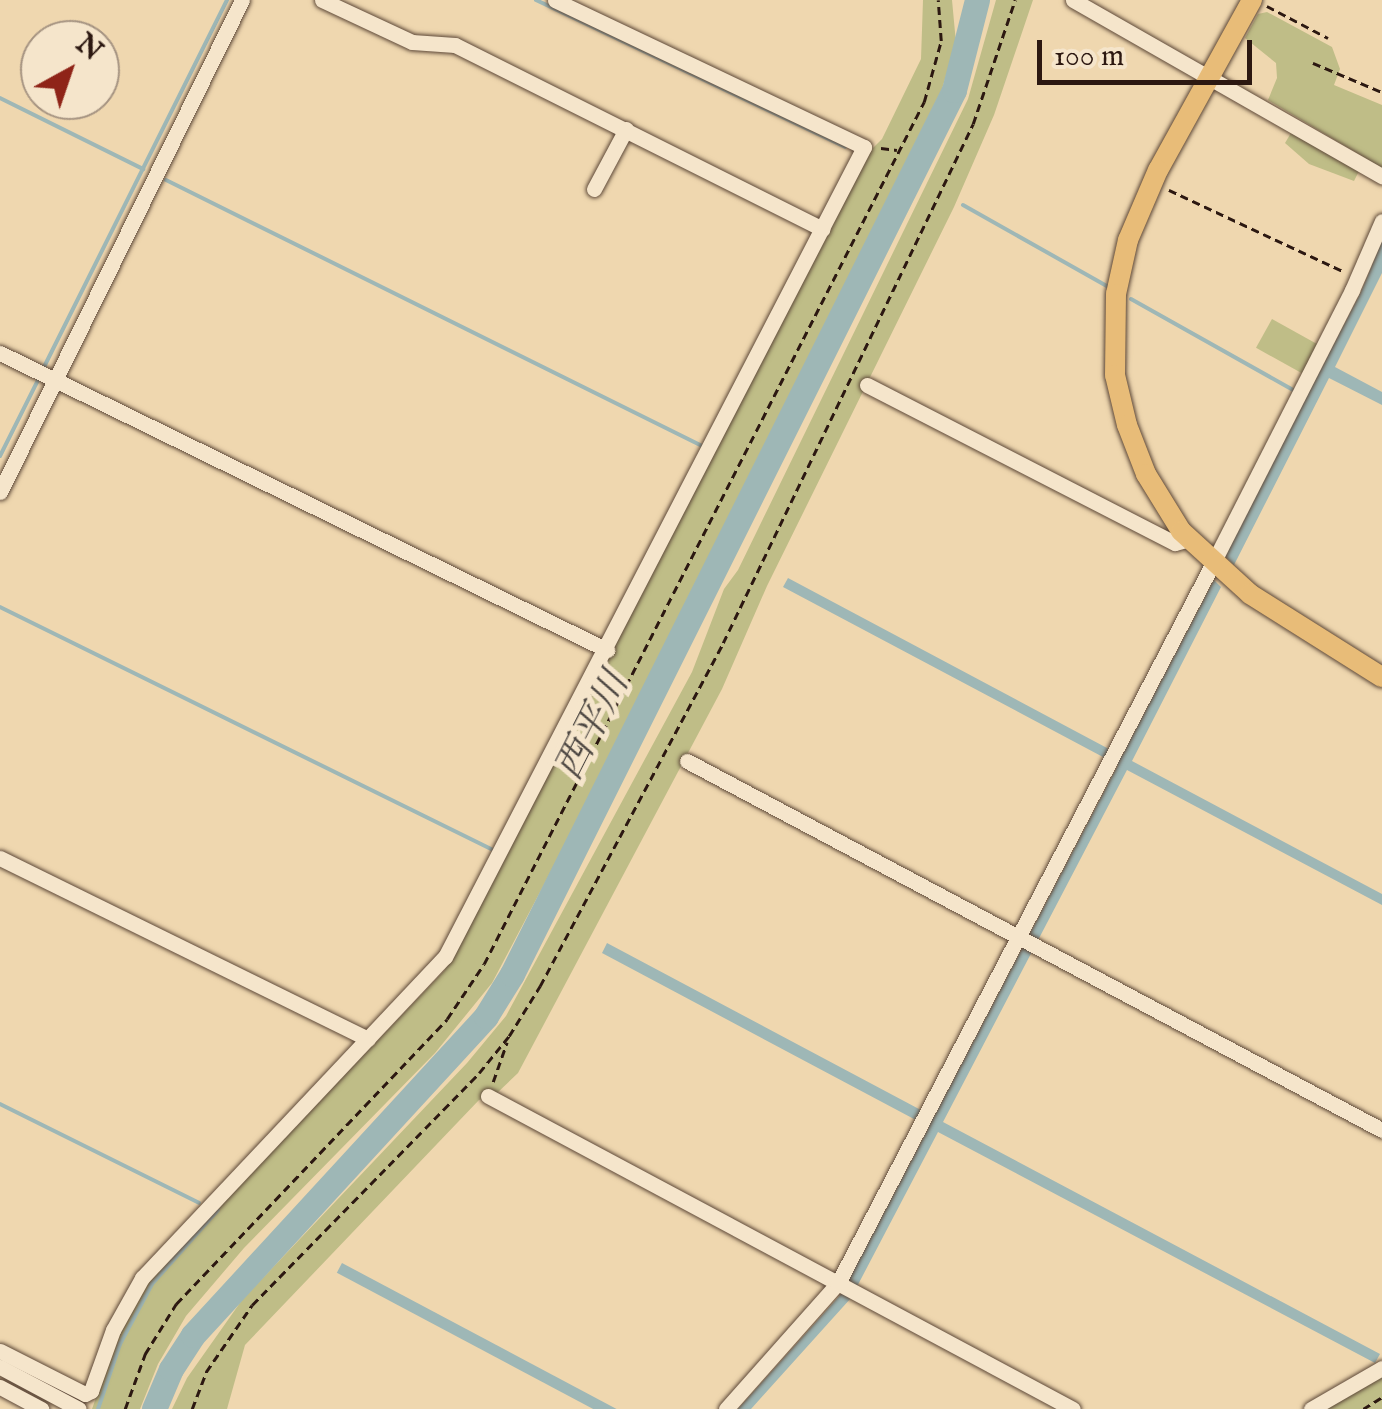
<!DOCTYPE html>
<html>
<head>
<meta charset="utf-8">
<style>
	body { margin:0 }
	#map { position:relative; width:1382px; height:1409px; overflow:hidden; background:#efd7af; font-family:"IM FELL English","Noto Serif JP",serif }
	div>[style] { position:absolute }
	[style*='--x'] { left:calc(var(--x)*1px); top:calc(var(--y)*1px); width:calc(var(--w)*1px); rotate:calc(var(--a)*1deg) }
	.green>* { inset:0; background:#bfbd87; transform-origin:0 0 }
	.water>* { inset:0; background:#9eb7b6; transform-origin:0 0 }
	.stream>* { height:4px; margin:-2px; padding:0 2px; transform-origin:2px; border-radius:2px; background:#9eb7b6 }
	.river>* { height:25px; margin:-12.5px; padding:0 12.5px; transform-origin:12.5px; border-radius:12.5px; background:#9eb7b6 }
	.path>* { height:2.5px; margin-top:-1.25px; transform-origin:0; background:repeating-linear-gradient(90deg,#2c1811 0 8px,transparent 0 13px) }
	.roads { filter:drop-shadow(0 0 2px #5d4838) drop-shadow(0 0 2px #5d4838) }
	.minor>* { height:15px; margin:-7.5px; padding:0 7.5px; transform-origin:7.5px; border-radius:7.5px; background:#f5e5cb }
	.major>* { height:20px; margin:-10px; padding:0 10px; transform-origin:10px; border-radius:10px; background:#e8bc78 }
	span { translate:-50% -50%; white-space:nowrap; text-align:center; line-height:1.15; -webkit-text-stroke:10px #f5e5cb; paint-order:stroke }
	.water-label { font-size:38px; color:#4e4843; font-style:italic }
	.north { position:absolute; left:20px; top:20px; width:100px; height:100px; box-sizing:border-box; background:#f5e5cb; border:2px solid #a59381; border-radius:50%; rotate:40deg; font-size:28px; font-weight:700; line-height:40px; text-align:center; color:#2c1811 }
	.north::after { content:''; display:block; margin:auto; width:35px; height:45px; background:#8f2418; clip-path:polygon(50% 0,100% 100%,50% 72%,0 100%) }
	.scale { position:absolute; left:1037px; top:40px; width:215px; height:45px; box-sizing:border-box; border:5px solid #2c1811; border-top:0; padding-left:12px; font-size:30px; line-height:35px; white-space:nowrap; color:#2c1811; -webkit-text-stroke:8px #f5e5cb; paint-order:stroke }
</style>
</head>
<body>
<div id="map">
	<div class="green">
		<i style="clip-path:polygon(923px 0,952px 0,956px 43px,942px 89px,626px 729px,492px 983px,435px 1053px,244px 1248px,186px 1316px,158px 1364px,140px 1409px,92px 1409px,118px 1335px,149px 1280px,444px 971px,866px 155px,882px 139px,921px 59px)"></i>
		<i style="clip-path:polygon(996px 0,1033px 0,994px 115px,954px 207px,767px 586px,722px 689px,518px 1073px,496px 1094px,479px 1100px,245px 1345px,227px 1409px,172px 1409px,187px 1378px,242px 1300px,467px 1063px,506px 1016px,692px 672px,724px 589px,738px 570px,968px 99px)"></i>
		<i style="clip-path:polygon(1267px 12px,1332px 47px,1340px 69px,1334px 85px,1382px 105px,1382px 168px,1268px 100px,1277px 78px,1276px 63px,1245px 38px,1258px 14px)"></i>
		<i style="clip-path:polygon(1291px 133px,1359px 171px,1354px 181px,1309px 164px,1285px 143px)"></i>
		<i style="left:1272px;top:319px;width:53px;height:33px;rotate:29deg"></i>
		<i style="clip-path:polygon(1382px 1373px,1382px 1409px,1326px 1409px,1336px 1404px)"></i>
	</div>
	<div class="water">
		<i style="clip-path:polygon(1382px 241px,1382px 273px,1335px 367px,1382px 392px,1382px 405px,1329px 378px,1234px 565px,1224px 555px,1361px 292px)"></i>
		<i style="clip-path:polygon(788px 578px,1122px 756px,1214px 580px,1221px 587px,1132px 761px,1382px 894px,1382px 905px,1127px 770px,943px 1122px,1380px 1354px,1375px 1363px,938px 1132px,851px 1298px,751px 1409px,738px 1409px,842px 1293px,929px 1127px,602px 953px,607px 943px,934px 1117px,1118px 765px,783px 587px)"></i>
		<i style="left:342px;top:1263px;width:311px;height:11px;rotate:28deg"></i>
	</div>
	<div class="stream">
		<i style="--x:536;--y:0;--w:342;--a:25.4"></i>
		<i style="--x:0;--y:98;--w:160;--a:26.4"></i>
		<i style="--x:166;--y:180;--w:598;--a:26.39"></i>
		<i style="--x:963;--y:205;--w:165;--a:29.4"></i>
		<i style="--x:1131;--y:299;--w:190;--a:29.3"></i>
		<i style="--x:44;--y:367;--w:410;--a:-63.5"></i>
		<i style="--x:0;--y:456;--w:89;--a:-63.4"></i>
		<i style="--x:0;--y:607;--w:552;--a:26.24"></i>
		<i style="--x:0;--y:1104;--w:222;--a:26.4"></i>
		<i style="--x:98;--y:1409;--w:69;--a:-71.3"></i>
		<i style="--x:120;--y:1344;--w:68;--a:-61.9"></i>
		<i style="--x:152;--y:1284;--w:99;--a:-48.3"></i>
	</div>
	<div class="river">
		<i style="--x:154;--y:1409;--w:43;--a:-67"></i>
		<i style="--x:171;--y:1369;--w:40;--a:-57.1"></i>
		<i style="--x:193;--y:1335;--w:433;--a:-47.4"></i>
		<i style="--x:486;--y:1016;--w:49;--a:-58.2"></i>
		<i style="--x:512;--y:974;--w:988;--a:-63.43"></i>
		<i style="--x:954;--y:90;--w:93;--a:-75.7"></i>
	</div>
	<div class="path">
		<i style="--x:1267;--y:6;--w:69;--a:27.7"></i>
		<i style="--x:1313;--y:63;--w:75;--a:22.8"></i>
		<i style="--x:881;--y:148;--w:16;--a:7"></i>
		<i style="--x:1169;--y:190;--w:192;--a:25"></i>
		<i style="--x:493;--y:1082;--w:42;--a:-70.7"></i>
		<i style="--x:125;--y:1409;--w:59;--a:-70"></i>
		<i style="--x:145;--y:1354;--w:59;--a:-58.2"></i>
		<i style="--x:176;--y:1304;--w:393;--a:-46.4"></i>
		<i style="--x:447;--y:1019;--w:66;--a:-56.1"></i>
		<i style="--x:484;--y:964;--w:968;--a:-62.96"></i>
		<i style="--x:924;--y:102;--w:63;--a:-74.4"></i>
		<i style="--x:941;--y:41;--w:41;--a:-94.2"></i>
		<i style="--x:192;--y:1409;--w:40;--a:-69"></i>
		<i style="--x:206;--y:1372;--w:81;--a:-55.5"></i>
		<i style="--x:252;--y:1305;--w:325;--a:-45.6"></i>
		<i style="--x:479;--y:1073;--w:48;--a:-51"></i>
		<i style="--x:509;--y:1036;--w:59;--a:-58.2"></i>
		<i style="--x:540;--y:986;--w:389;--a:-61.9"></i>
		<i style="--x:723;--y:643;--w:576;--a:-64.28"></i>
		<i style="--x:973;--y:124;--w:131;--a:-71.3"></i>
		<i style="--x:1363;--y:1409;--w:22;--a:-32"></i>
	</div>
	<div class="roads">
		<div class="minor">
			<i style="--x:322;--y:0;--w:99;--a:25"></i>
			<i style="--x:412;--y:42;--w:43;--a:4"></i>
			<i style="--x:455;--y:45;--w:411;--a:26.6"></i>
			<i style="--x:1073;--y:0;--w:356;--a:29.7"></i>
			<i style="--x:594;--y:189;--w:68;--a:-61.9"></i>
			<i style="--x:0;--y:353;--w:676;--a:26.07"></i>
			<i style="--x:867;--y:385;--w:346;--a:27.2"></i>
			<i style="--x:1175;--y:543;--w:16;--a:-15"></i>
			<i style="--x:0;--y:492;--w:548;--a:-63.81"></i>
			<i style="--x:687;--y:761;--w:787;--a:27.97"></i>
			<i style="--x:0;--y:858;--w:410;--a:26.2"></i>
			<i style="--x:488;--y:1096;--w:663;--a:28.15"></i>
			<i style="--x:0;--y:1351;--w:95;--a:26.8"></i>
			<i style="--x:85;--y:1394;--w:7;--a:-27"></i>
			<i style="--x:91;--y:1391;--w:65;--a:-70.2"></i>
			<i style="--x:113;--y:1330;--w:60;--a:-60.9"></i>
			<i style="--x:142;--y:1278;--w:441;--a:-46.7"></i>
			<i style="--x:445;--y:957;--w:912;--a:-62.65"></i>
			<i style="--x:864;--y:147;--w:342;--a:-154.6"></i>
			<i style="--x:0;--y:1367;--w:89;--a:28"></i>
			<i style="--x:0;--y:1387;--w:47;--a:28.2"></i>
			<i style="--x:726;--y:1409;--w:169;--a:-48.4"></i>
			<i style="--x:838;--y:1283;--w:812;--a:-62.49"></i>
			<i style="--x:1213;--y:563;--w:306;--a:-63"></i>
			<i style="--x:1352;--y:290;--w:75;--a:-66.5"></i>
			<i style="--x:1311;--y:1409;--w:82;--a:-30"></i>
		</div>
		<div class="major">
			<i style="--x:1252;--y:0;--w:194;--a:118.9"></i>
			<i style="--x:1158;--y:170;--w:76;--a:113.2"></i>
			<i style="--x:1128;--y:240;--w:55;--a:102.5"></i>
			<i style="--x:1116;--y:294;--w:81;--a:90.7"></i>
			<i style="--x:1115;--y:375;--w:51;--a:76.5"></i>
			<i style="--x:1127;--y:425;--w:53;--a:68.8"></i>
			<i style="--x:1146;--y:474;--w:67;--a:58.4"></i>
			<i style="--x:1181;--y:531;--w:93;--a:42.4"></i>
			<i style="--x:1250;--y:594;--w:156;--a:32.2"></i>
		</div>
	</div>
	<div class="water-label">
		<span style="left:594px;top:727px;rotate:-63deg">西平川</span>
	</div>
	<div class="north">N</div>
	<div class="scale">100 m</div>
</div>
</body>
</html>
